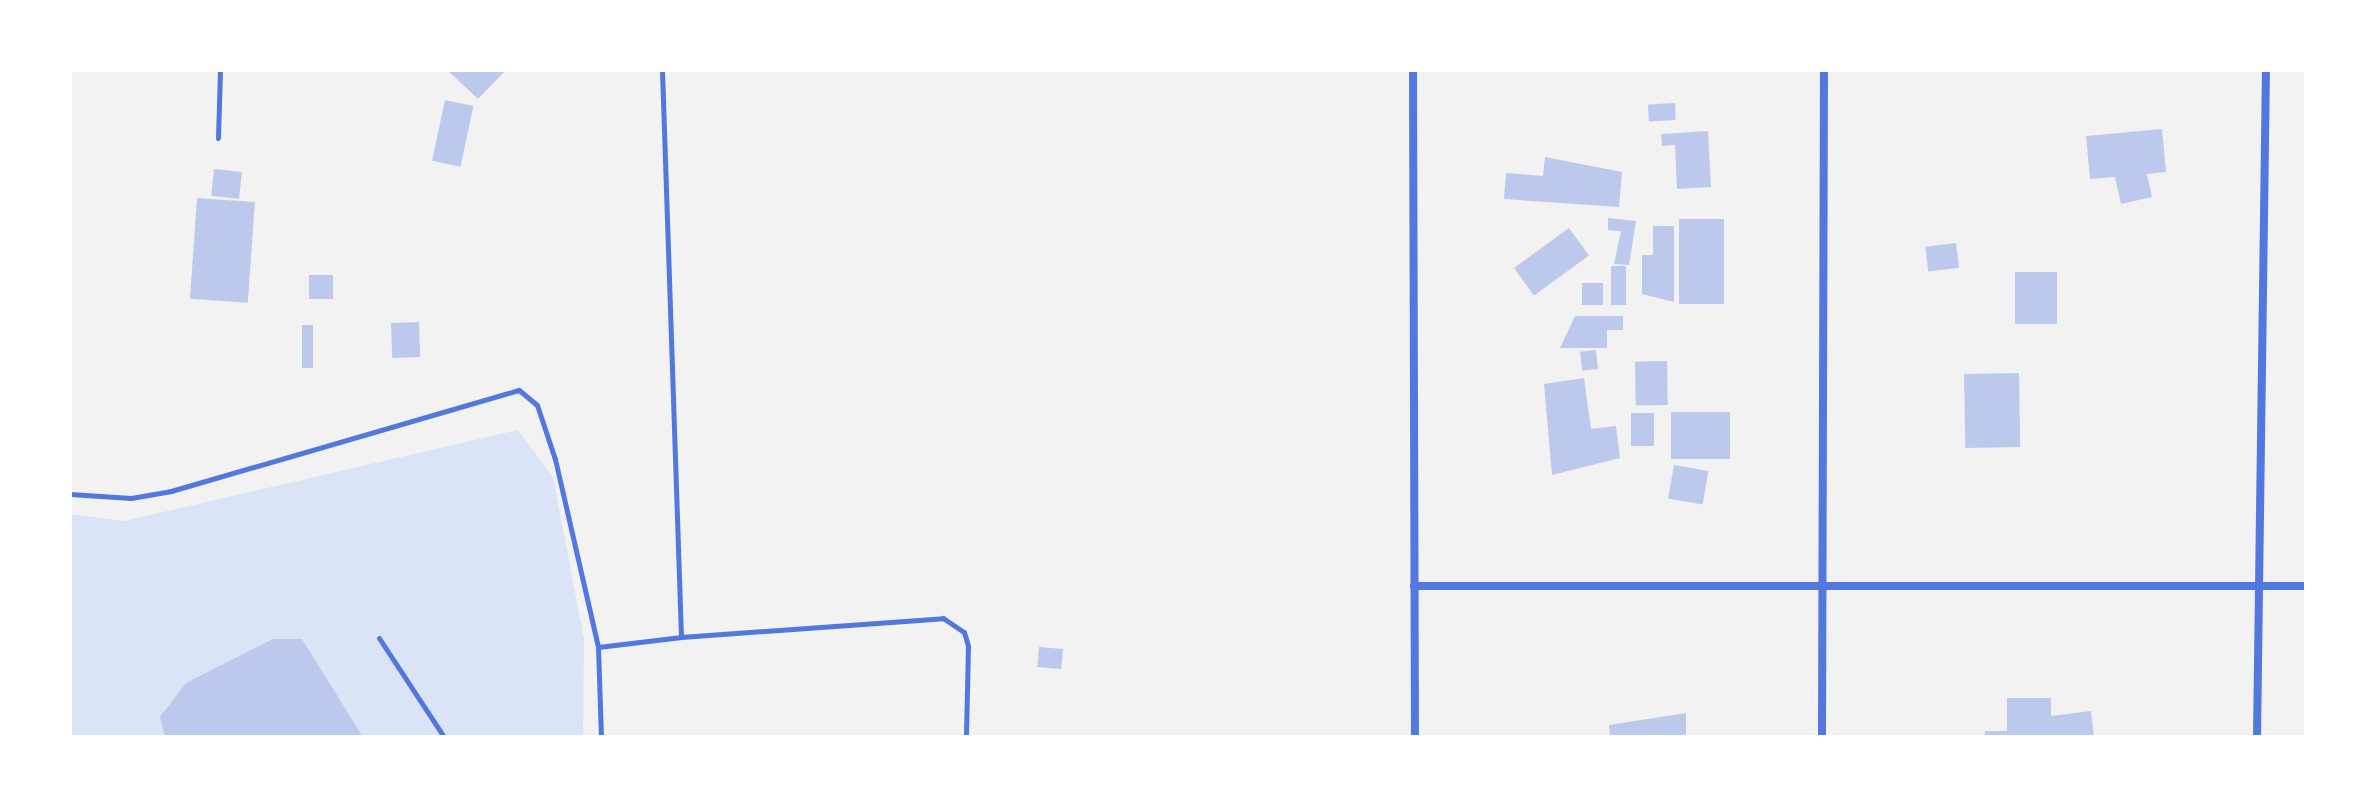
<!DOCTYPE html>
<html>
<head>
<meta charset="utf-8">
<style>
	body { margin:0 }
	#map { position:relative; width:2376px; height:807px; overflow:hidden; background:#f2f2f2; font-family:Jost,sans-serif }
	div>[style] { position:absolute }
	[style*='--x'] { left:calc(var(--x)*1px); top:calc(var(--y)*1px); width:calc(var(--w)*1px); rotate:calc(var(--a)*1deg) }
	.green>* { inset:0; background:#dbe4f7 }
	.building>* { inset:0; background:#bdc9ec; transform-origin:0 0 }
	.service>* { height:5px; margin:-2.5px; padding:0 2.5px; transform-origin:2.5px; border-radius:2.5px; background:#5277de }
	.minor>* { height:8px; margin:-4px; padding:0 4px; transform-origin:4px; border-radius:4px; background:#5277de }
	span { translate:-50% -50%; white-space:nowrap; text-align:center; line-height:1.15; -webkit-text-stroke:6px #fff; paint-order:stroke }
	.frame { position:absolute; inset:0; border:72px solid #fff; pointer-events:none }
</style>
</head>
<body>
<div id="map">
	<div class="green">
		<i style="clip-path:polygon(518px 430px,553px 477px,584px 639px,583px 737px,70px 737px,70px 514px,124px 521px)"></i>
	</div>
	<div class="building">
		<i style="clip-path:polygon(447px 70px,506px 70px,478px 99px)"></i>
		<i style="left:445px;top:100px;width:29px;height:62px;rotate:12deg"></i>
		<i style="left:1675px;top:103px;width:17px;height:27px;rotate:87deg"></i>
		<i style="clip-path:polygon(2162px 129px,2166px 172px,2147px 174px,2152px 197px,2121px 204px,2115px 177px,2090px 179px,2086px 136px)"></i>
		<i style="clip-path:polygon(1708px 131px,1711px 187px,1677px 189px,1675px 145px,1662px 146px,1661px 134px)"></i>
		<i style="clip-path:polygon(1545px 157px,1622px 172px,1619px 207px,1504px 199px,1506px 173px,1543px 176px)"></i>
		<i style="left:214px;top:169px;width:28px;height:27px;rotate:6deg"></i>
		<i style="left:197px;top:198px;width:58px;height:101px;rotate:4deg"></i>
		<i style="clip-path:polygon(1608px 218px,1636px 221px,1629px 265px,1614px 264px,1621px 231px,1608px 230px)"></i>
		<i style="left:1679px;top:219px;width:45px;height:85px"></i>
		<i style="clip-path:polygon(1653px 226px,1674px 226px,1674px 302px,1642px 294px,1642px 255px,1653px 255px)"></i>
		<i style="left:1569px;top:228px;width:34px;height:68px;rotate:54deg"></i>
		<i style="left:1956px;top:243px;width:25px;height:31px;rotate:83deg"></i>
		<i style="left:1611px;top:266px;width:15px;height:39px"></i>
		<i style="left:2015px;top:272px;width:42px;height:52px"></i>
		<i style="left:309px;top:275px;width:24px;height:24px"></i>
		<i style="left:1582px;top:283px;width:21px;height:22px"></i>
		<i style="clip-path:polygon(1575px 316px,1623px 316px,1623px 330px,1607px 330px,1607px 348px,1560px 348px)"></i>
		<i style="left:419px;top:322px;width:35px;height:28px;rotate:88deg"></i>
		<i style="left:302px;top:325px;width:11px;height:43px"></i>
		<i style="left:1596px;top:350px;width:19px;height:16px;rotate:84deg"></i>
		<i style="left:1667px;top:361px;width:44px;height:32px;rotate:89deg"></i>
		<i style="left:2019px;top:373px;width:74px;height:55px;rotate:89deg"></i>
		<i style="clip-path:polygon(1584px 378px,1591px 429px,1616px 426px,1620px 458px,1552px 475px,1544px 384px)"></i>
		<i style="left:1671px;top:412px;width:59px;height:47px"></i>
		<i style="left:1654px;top:413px;width:33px;height:23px;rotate:90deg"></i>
		<i style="left:1674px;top:465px;width:35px;height:34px;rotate:10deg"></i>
		<i style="clip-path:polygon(273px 639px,302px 639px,363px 737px,165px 737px,160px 717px,186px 683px)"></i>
		<i style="left:1039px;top:647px;width:24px;height:20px;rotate:5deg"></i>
		<i style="clip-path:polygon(2007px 698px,2051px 698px,2051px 716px,2091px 711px,2094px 737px,1985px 737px,1985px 731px,2007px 731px)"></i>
		<i style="clip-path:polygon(1686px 713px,1686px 737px,1610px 737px,1609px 725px)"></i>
	</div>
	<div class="service">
		<i style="--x:218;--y:138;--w:68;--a:-88.3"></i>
		<i style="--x:70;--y:494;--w:61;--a:3.8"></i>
		<i style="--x:131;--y:498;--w:41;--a:-9.9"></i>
		<i style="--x:171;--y:491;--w:362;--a:-16.2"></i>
		<i style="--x:519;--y:390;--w:23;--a:40"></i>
		<i style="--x:537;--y:405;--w:57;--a:71.6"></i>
		<i style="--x:555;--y:459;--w:193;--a:77.1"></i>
		<i style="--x:598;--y:647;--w:84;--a:-6.9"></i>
		<i style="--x:681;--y:637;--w:567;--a:-91.92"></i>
		<i style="--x:681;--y:637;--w:263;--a:-4.1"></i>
		<i style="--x:943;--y:618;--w:25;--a:34"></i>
		<i style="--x:964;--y:632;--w:15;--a:74"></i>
		<i style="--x:968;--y:646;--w:91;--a:91.3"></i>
		<i style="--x:379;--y:638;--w:118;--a:56.7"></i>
		<i style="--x:598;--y:647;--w:90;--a:88.1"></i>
	</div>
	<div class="minor">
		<i style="--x:1413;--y:70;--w:667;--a:89.83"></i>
		<i style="--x:1414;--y:586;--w:892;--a:0"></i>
		<i style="--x:1822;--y:737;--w:667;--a:-89.83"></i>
		<i style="--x:2257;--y:737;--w:667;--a:-89.23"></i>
	</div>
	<div class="frame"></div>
</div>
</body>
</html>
